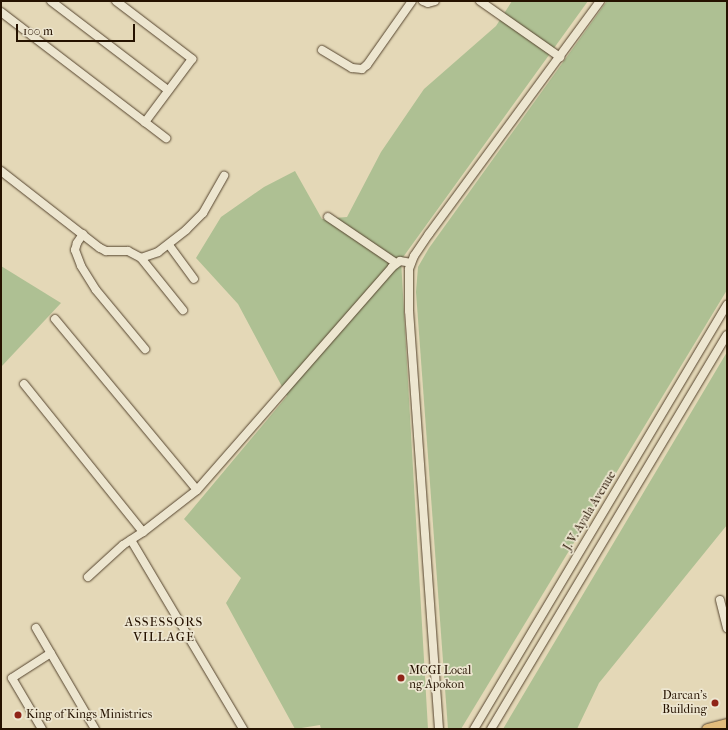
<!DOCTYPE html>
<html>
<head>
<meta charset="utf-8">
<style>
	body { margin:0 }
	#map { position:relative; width:728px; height:730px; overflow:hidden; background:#e4d8b7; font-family:"IM FELL French Canon",serif }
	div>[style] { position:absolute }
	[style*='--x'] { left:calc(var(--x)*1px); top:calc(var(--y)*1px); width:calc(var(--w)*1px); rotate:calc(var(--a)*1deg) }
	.green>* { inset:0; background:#aec093 }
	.roads { filter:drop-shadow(0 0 1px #55442e) drop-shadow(0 0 1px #55442e) }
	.minor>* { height:8px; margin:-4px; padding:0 4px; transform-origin:4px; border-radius:4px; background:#ede6d0 }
	.highway>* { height:11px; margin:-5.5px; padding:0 5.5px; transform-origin:5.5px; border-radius:5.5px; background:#e2bc7c }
	.dots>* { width:11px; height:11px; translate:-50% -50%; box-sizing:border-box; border:2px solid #ede6d0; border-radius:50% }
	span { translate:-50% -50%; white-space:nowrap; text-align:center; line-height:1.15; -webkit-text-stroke:3.5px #ede6d0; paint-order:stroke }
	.street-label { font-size:12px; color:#251200 }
	.poi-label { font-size:12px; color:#251200 }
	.left { translate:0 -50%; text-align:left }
	.right { translate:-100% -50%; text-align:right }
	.neighbourhood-label { font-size:13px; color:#251200; letter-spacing:1px }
	.frame { position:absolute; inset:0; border:2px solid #251200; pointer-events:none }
	.scale { position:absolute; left:16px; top:24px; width:119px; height:18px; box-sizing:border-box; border:2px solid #251200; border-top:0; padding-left:5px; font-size:12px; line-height:14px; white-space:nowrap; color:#251200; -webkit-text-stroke:3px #ede6d0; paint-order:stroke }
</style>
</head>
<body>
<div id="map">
	<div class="green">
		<i style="clip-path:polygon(512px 1px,588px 1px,401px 260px,428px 729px,321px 729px,320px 725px,295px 729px,226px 603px,241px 578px,184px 519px,287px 396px,238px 304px,196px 258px,221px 217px,264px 187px,295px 171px,322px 219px,347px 217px,381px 152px,424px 89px,496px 26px)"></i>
		<i style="clip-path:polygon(607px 1px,727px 1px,727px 290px,461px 729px,448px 729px,416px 292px,418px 267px,429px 248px)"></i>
		<i style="clip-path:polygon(1px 266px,61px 303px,1px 367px)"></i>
		<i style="clip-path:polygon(727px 352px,727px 525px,599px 683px,577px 729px,503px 729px)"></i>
	</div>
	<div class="roads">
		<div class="minor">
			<i style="--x:51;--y:1;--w:147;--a:37.3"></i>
			<i style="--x:116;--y:1;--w:96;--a:37.3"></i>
			<i style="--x:192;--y:59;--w:79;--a:126.7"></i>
			<i style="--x:423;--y:1;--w:5;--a:22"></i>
			<i style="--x:428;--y:3;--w:7;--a:-16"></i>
			<i style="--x:480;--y:1;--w:98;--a:35"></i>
			<i style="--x:1;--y:12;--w:208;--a:37.4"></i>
			<i style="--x:322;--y:50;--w:35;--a:31"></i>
			<i style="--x:352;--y:68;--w:10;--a:6"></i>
			<i style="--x:362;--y:69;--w:6;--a:-39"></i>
			<i style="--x:367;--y:65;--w:78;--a:-54.9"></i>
			<i style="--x:1;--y:171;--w:125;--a:37.9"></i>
			<i style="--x:100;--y:248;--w:7;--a:27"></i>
			<i style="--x:106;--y:251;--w:22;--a:0"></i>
			<i style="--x:128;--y:251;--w:15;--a:28"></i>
			<i style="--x:141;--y:258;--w:18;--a:-19"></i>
			<i style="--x:158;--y:252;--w:36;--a:-38"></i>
			<i style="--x:186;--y:230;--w:24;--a:-45"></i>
			<i style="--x:203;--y:213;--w:43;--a:-60.4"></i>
			<i style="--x:328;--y:217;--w:82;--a:34.1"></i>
			<i style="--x:83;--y:234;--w:11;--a:124"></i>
			<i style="--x:77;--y:243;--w:7;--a:106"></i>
			<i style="--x:75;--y:250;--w:17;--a:69"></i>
			<i style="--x:81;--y:266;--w:28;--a:58"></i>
			<i style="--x:96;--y:290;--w:77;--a:50.3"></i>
			<i style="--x:169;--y:245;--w:42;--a:53.7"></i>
			<i style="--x:141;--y:258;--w:67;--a:51.1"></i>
			<i style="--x:55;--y:319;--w:222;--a:50.3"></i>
			<i style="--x:24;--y:384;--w:190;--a:51.2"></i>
			<i style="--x:131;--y:540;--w:220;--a:59.3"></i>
			<i style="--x:88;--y:577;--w:47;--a:-42.4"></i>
			<i style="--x:123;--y:545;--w:24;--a:-33"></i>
			<i style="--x:143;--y:532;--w:68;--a:-37.9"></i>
			<i style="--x:197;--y:490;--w:296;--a:-48.8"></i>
			<i style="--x:392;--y:267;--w:10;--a:-37"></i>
			<i style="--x:400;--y:261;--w:11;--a:10"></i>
			<i style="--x:720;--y:600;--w:29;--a:76"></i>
			<i style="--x:36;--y:628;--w:117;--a:59.7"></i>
			<i style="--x:42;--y:729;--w:59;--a:-120.5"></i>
			<i style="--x:12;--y:678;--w:46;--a:-32.7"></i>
			<i style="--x:439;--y:729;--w:419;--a:-94.1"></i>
			<i style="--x:409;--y:311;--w:42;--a:-90"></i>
			<i style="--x:409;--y:269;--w:14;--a:-69"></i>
			<i style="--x:414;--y:256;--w:27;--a:-56"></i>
			<i style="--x:429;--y:234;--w:289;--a:-53.7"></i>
			<i style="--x:474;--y:729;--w:494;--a:-59.2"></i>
			<i style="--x:491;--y:729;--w:459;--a:-59.1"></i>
		</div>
		<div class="highway">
			<i style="--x:707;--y:729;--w:21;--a:-14"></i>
		</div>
	</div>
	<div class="dots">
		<i style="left:401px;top:678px;background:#8f2418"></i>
		<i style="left:715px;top:703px;background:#8f2418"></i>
		<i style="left:18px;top:715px;background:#8f2418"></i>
	</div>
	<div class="street-label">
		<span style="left:590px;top:511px;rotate:-59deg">J. V. Ayala Avenue</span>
	</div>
	<div class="poi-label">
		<span class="left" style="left:409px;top:678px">MCGI Local<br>ng Apokon</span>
		<span class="right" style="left:707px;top:703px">Darcan's<br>Building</span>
		<span class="left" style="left:26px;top:715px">King of Kings Ministries</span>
	</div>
	<div class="neighbourhood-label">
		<span style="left:164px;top:630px">ASSESSORS<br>VILLAGE</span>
	</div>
	<div class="frame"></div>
	<div class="scale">100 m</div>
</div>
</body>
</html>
